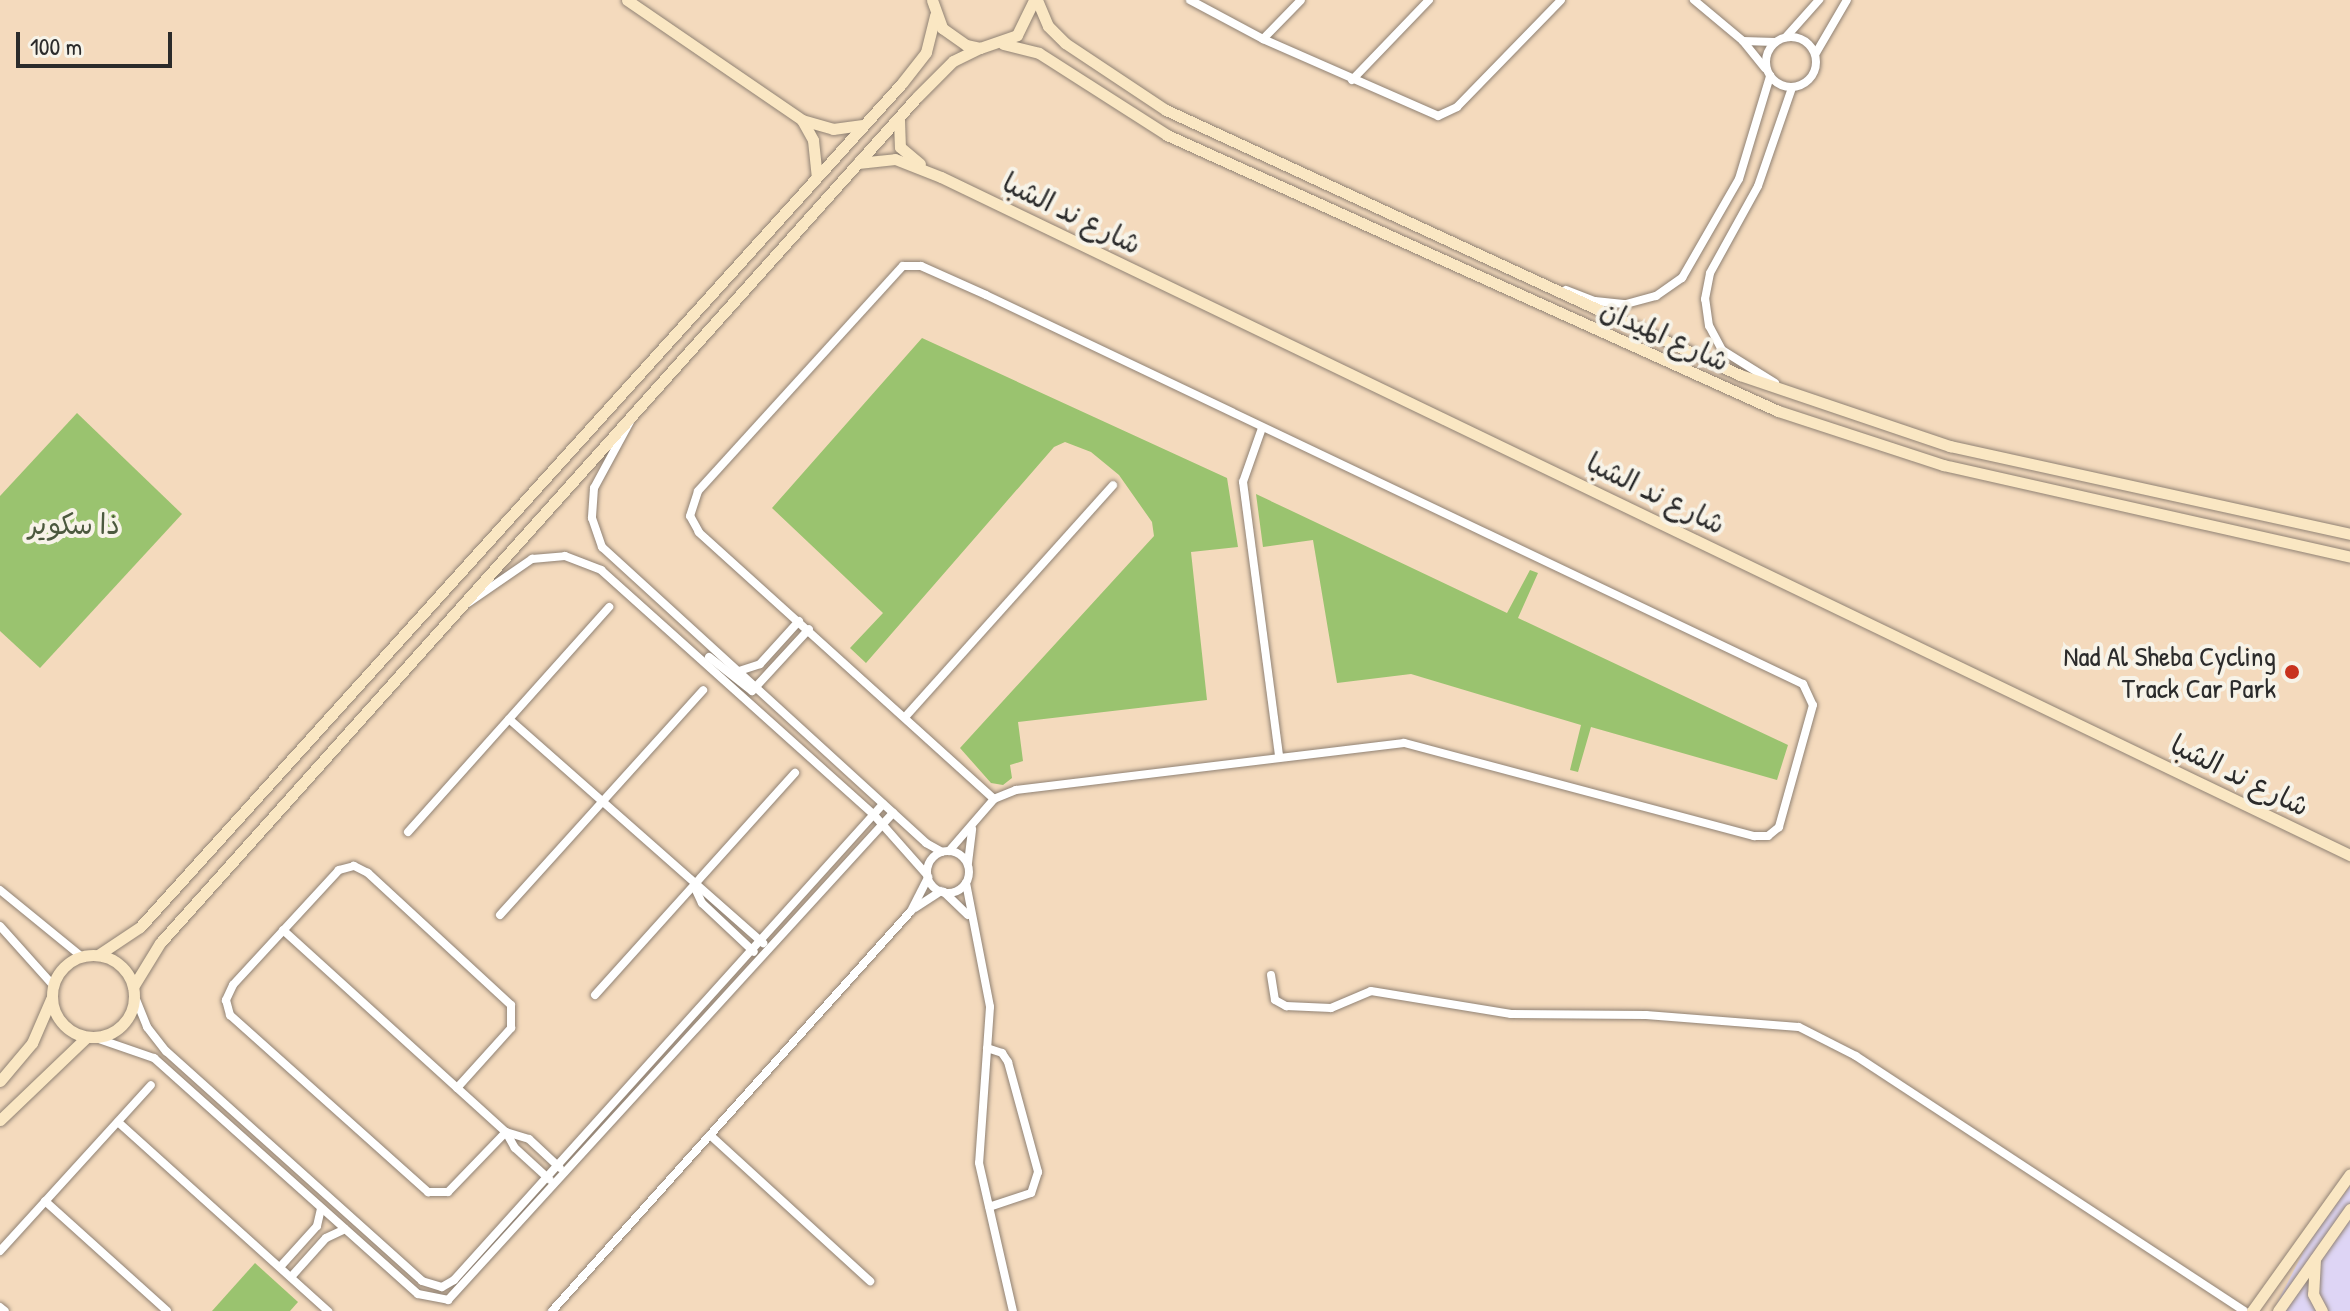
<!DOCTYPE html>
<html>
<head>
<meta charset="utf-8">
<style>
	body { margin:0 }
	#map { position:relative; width:2350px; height:1311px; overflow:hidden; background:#f4dabd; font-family:"Patrick Hand","Playpen Sans Arabic",sans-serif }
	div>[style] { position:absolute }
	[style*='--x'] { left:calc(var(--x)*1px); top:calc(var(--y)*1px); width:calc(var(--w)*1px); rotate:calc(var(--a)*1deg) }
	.built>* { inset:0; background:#ded5f5 }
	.green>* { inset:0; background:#9ac36f }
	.roads { filter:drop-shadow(0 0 2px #908274) drop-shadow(0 0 2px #908274) }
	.street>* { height:8px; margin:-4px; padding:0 4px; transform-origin:4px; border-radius:4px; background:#fff }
	.street>.ring { margin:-4px; padding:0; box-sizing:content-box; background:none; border:8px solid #fff; border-radius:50% }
	.secondary>* { height:11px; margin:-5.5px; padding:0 5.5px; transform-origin:5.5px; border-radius:5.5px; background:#fae7c3 }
	.secondary>.ring { margin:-5.5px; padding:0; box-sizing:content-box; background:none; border:11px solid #fae7c3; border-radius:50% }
	.dots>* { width:22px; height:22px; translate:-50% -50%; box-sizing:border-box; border:4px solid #f7f3e8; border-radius:50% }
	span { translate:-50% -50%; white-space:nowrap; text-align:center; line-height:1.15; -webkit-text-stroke:8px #f7f3e8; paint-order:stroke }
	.street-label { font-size:28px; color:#2b2b2b }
	.park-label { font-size:28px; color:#4c593f }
	.poi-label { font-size:28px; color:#2b2b2b }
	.right { translate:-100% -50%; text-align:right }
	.scale { position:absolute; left:16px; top:32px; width:156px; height:36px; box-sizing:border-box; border:4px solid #2b2b2b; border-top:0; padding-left:10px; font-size:24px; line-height:28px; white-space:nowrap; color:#2b2b2b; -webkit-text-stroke:6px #f7f3e8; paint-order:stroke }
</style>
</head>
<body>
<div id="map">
	<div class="built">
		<i style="clip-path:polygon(2350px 1186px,2350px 1311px,2273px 1311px,2311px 1237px)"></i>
	</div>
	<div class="green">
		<i style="clip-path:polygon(922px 338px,1227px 478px,1238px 547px,1191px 552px,1207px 700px,1018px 722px,1023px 761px,1010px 765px,1012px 778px,1003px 785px,991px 783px,960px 748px,1154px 536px,1152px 522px,1119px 475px,1091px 452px,1065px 442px,1054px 447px,866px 663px,850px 648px,883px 613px,772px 508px)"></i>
		<i style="clip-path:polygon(77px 413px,182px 514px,40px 668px,0 631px,0 496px)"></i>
		<i style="clip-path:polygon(1256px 494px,1507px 613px,1530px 570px,1538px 573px,1518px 618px,1788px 745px,1777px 780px,1591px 727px,1578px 772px,1570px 770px,1581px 725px,1411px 674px,1337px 683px,1313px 540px,1263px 547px)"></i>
		<i style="clip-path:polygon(255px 1263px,298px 1302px,290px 1311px,212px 1311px)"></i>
	</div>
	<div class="roads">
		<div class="street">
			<i style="--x:1190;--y:0;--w:83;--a:28.1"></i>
			<i style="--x:1263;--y:39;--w:191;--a:23.7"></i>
			<i style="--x:1438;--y:116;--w:21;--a:-25"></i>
			<i style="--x:1457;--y:107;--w:149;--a:-45.8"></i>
			<i style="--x:1694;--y:0;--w:64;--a:39.9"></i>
			<i style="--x:1743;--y:41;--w:35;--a:51"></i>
			<i class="ring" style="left:1766px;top:37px;width:42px;height:42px"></i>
			<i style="--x:1786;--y:37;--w:50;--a:-48.3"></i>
			<i style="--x:1263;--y:39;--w:54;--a:-45.7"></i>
			<i style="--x:1743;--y:41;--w:32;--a:2"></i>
			<i style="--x:1816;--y:53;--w:61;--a:-59.7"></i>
			<i style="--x:1352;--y:80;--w:111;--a:-46.1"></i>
			<i style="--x:903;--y:266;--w:18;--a:0"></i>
			<i style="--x:921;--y:266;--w:71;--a:24"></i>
			<i style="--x:986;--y:295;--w:905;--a:25.46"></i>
			<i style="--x:1803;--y:684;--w:23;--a:65"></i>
			<i style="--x:1813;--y:705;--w:127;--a:105.6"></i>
			<i style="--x:1779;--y:827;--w:14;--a:141"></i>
			<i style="--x:1768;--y:836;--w:14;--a:180"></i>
			<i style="--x:1754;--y:836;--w:362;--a:-165.1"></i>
			<i style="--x:1404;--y:743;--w:391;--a:173.1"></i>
			<i style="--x:1016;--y:790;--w:24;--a:158"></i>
			<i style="--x:994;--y:799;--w:398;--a:-137.9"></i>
			<i style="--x:699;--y:532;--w:18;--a:-119"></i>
			<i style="--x:690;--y:516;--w:26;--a:-72"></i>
			<i style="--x:698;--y:491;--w:304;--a:-47.7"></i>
			<i style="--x:1566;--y:290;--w:31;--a:21"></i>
			<i style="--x:1595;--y:301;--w:31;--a:6"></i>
			<i style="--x:1626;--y:304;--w:31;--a:-15"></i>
			<i style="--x:1656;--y:296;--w:32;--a:-35"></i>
			<i style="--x:1682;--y:278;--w:114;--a:-60.1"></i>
			<i style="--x:1739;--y:179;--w:108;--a:-73.2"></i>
			<i style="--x:1775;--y:383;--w:62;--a:-148.1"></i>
			<i style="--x:1722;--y:350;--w:27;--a:-118"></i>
			<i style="--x:1709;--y:326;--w:27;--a:-98"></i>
			<i style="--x:1705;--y:299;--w:26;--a:-79"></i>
			<i style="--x:1710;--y:273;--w:99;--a:-61.1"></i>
			<i style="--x:1758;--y:186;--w:104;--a:-70.9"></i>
			<i style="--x:633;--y:416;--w:82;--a:118.4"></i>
			<i style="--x:594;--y:488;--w:30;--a:94"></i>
			<i style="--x:592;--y:518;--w:31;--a:71"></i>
			<i style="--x:602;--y:547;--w:439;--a:42.4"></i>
			<i style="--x:926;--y:843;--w:18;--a:29"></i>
			<i style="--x:1262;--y:428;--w:57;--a:109.4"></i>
			<i style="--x:1243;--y:482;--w:275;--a:82.5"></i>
			<i style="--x:468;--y:603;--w:78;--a:-34.5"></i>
			<i style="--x:532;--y:559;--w:33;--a:-5"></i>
			<i style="--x:565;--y:556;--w:39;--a:21"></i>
			<i style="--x:601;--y:570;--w:367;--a:41.9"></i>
			<i style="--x:874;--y:815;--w:80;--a:48.5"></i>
			<i style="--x:709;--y:657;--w:55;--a:38.3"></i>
			<i style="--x:752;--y:691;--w:84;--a:-47.4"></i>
			<i style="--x:736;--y:672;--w:25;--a:-18"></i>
			<i style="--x:760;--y:664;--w:58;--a:-47.8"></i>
			<i style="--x:906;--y:716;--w:310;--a:-48.1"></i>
			<i style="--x:509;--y:719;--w:339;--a:41.4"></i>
			<i style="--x:408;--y:832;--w:302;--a:-48.2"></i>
			<i style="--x:949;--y:851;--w:69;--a:-49.1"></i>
			<i class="ring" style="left:927px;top:851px;width:34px;height:34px"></i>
			<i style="--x:968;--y:863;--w:34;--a:-83"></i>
			<i style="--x:966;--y:883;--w:126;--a:79"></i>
			<i style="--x:990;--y:1007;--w:156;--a:94"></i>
			<i style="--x:979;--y:1163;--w:152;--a:77.1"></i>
			<i style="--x:694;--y:886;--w:19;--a:65"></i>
			<i style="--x:702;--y:903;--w:71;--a:43.3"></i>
			<i style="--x:0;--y:890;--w:104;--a:39.2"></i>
			<i style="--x:944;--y:892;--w:33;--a:44"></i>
			<i style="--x:915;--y:908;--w:31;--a:-33"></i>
			<i style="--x:500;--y:915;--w:303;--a:-47.9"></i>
			<i style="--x:0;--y:926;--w:79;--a:48.1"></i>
			<i style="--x:283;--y:930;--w:301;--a:42.2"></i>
			<i style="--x:506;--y:1132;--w:18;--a:61"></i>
			<i style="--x:515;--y:1148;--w:47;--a:42.4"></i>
			<i style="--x:1271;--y:975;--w:25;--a:81"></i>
			<i style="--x:1275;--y:1000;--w:13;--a:29"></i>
			<i style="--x:1286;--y:1006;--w:45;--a:2.5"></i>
			<i style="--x:1331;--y:1008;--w:43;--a:-23"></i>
			<i style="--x:1371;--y:991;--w:142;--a:9.3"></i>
			<i style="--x:1511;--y:1014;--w:135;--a:0.4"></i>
			<i style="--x:1646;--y:1015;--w:153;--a:4.5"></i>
			<i style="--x:1799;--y:1027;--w:64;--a:27"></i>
			<i style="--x:1856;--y:1056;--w:464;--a:33.3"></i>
			<i style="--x:133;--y:992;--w:38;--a:68"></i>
			<i style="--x:147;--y:1027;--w:31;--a:52"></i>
			<i style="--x:166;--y:1051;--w:344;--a:41.9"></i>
			<i style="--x:422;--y:1281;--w:21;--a:17"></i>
			<i style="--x:442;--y:1287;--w:14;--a:-30"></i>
			<i style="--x:454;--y:1280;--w:641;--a:-47.97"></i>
			<i style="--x:595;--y:995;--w:299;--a:-48"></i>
			<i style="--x:93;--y:1037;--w:65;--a:19"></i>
			<i style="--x:154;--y:1058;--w:354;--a:41.8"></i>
			<i style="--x:418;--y:1294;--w:31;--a:11"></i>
			<i style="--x:448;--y:1300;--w:660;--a:-47.58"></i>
			<i style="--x:987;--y:1048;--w:16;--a:18"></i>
			<i style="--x:1002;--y:1053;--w:11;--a:56"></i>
			<i style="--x:1008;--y:1062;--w:114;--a:74.7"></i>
			<i style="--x:1038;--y:1172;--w:22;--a:108"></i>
			<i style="--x:1031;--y:1193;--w:44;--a:161.6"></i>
			<i style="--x:457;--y:1088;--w:81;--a:-48"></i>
			<i style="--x:511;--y:1028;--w:23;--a:-90"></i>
			<i style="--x:511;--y:1005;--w:195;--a:-137.3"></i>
			<i style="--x:368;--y:873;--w:16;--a:-153"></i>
			<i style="--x:354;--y:866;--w:16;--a:165"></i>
			<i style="--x:339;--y:870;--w:156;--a:132.7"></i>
			<i style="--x:233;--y:985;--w:17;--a:115"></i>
			<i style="--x:226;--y:1000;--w:16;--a:75"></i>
			<i style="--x:230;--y:1015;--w:266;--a:41.8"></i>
			<i style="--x:428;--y:1192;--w:20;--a:0"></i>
			<i style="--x:448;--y:1192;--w:83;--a:-46"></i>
			<i style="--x:118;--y:1122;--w:283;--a:42"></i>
			<i style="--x:506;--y:1132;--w:24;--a:17"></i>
			<i style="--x:529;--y:1139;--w:42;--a:43.1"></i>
			<i style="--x:710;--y:1135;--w:217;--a:42.4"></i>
			<i style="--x:45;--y:1201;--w:164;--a:42"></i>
			<i style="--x:0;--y:1251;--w:224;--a:-47.7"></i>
			<i style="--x:280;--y:1267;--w:55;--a:-47.9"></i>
			<i style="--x:317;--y:1226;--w:18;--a:-77"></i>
			<i style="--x:291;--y:1277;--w:52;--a:-48.1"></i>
			<i style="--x:326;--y:1238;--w:21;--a:-25"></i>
			<i style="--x:0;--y:1307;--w:6;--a:39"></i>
			<i style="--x:552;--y:1311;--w:537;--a:-48.09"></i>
			<i style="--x:911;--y:911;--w:38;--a:-63"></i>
		</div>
		<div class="secondary">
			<i style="--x:627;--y:0;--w:212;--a:34.4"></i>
			<i style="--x:802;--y:120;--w:32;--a:16"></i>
			<i style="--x:833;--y:129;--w:30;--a:-8"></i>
			<i style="--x:932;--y:0;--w:30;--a:70"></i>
			<i style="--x:942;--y:28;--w:29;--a:35"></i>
			<i style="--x:966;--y:45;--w:14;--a:12"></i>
			<i style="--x:980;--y:48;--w:39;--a:-19"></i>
			<i style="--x:1017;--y:35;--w:39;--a:-64"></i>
			<i style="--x:1037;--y:0;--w:28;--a:67"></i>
			<i style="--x:1048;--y:26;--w:24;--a:45"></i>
			<i style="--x:1065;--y:43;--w:121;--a:33.6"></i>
			<i style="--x:1166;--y:110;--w:632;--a:24.78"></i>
			<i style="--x:1740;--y:375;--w:222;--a:18.7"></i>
			<i style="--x:1950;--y:446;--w:410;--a:12.4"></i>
			<i style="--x:1003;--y:44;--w:37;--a:14"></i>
			<i style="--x:1039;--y:53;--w:152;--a:32.6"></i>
			<i style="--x:1167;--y:135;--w:670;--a:24.31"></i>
			<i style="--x:1778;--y:411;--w:174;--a:18.1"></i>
			<i style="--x:1943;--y:465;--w:417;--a:12.7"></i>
			<i style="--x:802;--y:120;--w:23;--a:61"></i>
			<i style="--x:813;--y:140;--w:36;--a:84"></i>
			<i style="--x:899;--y:120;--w:27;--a:88"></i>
			<i style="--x:900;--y:147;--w:26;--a:40"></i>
			<i style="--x:858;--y:163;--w:37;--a:-6"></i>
			<i style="--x:895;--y:159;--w:49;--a:21.4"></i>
			<i style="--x:941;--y:177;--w:1564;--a:25.7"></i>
			<i style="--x:98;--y:955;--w:50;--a:-33.7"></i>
			<i style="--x:140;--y:927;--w:1137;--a:-47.92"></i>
			<i style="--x:902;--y:83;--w:39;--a:-52"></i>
			<i style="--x:926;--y:52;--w:38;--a:-76"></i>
			<i class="ring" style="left:52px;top:955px;width:71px;height:71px"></i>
			<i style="--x:133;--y:987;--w:52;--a:-58.5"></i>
			<i style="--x:160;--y:943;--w:1135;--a:-48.18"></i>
			<i style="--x:917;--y:97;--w:51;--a:-45"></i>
			<i style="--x:953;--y:61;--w:30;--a:-26"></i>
			<i style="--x:0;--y:1081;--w:50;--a:-49.9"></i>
			<i style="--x:32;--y:1043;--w:48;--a:-66.6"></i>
			<i style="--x:0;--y:1120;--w:120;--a:-43.7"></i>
			<i style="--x:2315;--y:1259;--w:35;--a:93"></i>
			<i style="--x:2313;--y:1294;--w:19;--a:62"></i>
			<i style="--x:2252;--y:1311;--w:168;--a:-54.4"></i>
			<i style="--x:2278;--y:1311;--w:125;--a:-54.8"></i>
		</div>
	</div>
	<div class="dots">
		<i style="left:2292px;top:672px;background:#c8321e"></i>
	</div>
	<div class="street-label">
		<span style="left:1072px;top:213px;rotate:26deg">شارع ند الشبا</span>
		<span style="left:1665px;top:335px;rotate:24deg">شارع الميدان</span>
		<span style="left:1656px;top:493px;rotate:26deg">شارع ند الشبا</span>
		<span style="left:2240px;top:775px;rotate:26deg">شارع ند الشبا</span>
	</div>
	<div class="park-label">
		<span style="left:74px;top:524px">ذا سكوير</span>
	</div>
	<div class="poi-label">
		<span class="right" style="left:2276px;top:672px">Nad Al Sheba Cycling<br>Track Car Park</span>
	</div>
	<div class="scale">100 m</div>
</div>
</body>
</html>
